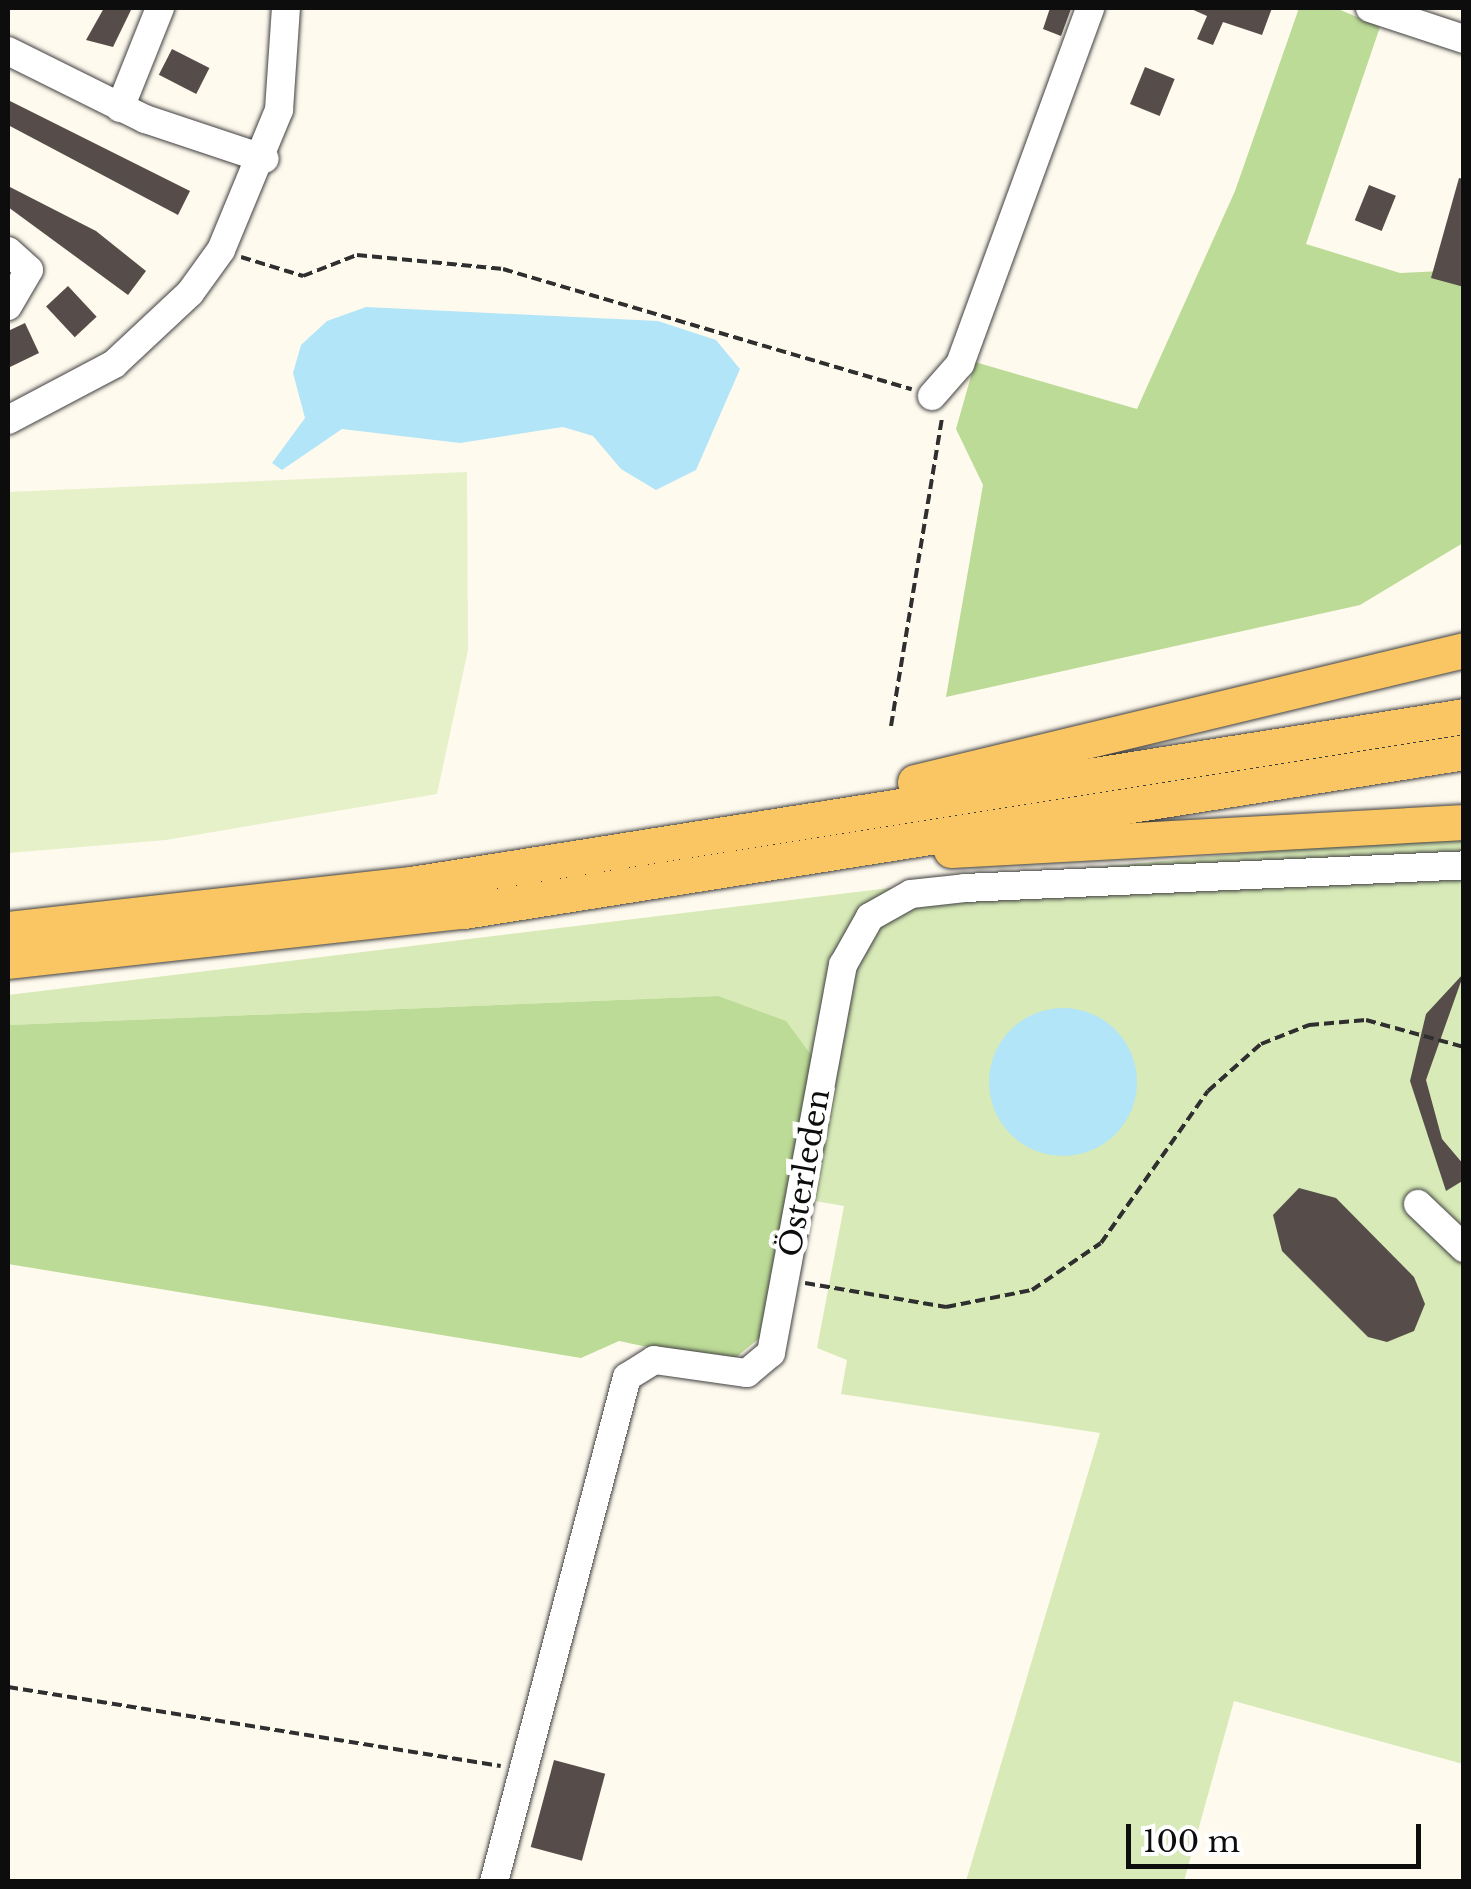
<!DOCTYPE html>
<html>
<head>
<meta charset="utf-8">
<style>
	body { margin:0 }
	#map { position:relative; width:1471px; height:1889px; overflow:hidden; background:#fffaee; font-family:"Libre Baskerville",serif }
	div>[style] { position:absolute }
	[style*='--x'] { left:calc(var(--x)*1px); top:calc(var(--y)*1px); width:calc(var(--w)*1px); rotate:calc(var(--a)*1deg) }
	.green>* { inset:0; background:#d7eab7 }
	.forest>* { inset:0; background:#bcdb96 }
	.pitch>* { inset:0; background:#e7f1c9 }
	.water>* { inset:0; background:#b2e5f7 }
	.round { border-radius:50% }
	.building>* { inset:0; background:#564d4a; transform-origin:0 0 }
	.path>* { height:4px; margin-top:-2px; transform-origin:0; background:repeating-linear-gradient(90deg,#2f2f2f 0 10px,transparent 0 15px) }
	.roads { filter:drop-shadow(0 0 2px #404040) drop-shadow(0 0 2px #404040) }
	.minor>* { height:28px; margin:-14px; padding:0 14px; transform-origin:14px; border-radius:14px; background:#fff }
	.major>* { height:35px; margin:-17.5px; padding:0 17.5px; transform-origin:17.5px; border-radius:17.5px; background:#fac563 }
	span { translate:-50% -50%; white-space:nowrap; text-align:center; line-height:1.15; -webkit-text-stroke:10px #fff; paint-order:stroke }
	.street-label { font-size:30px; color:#0d0d0d }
	.frame { position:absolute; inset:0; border:10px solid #0d0d0d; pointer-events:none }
	.scale { position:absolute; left:1126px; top:1824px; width:295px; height:45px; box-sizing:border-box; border:5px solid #0d0d0d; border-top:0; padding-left:12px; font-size:30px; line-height:35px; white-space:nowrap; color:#0d0d0d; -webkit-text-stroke:8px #fff; paint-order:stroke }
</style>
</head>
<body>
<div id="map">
	<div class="green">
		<i style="clip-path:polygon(1463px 833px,1463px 1764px,1234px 1701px,1184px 1881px,966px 1881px,1100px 1433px,841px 1394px,847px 1360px,817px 1348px,844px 1206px,792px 1197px,718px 996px,8px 1025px,8px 995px,939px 882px)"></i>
	</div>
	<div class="forest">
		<i style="clip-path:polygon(1299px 8px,1336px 8px,1380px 27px,1306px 244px,1400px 273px,1463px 270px,1463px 543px,1360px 605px,946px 697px,983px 485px,956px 429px,975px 362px,1137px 409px,1235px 191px)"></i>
		<i style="clip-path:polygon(718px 996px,786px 1021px,817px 1063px,769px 1330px,728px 1364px,619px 1341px,581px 1358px,8px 1264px,8px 1025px)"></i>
	</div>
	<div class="pitch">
		<i style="clip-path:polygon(467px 472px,468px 650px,437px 794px,166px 840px,8px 853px,8px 492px)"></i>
	</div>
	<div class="water">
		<i style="clip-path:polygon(366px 307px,658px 321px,716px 340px,740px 369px,696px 470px,656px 490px,621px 469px,593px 436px,563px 427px,460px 443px,342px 429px,282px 470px,272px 463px,305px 418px,293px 373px,301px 345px,327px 321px)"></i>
		<i class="round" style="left:989px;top:1008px;width:148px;height:148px"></i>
	</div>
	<div class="building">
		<i style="clip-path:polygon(104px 8px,132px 8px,113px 47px,86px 40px)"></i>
		<i style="clip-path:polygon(1050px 8px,1071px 9px,1061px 36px,1043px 29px)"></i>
		<i style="clip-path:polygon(1189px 8px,1272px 8px,1262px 35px,1223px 22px,1213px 45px,1197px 39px,1207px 16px)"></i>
		<i style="left:172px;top:49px;width:42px;height:29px;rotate:27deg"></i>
		<i style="left:1145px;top:67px;width:32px;height:40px;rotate:22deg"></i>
		<i style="clip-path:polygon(8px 100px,190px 191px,178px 215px,8px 125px)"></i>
		<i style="clip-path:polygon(1459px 178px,1464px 179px,1464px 287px,1431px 278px)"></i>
		<i style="left:1369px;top:185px;width:29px;height:38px;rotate:22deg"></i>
		<i style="clip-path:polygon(8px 186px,96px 231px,146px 271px,128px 295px,8px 207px)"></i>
		<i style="left:68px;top:286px;width:42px;height:30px;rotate:47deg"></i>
		<i style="clip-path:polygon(25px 323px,39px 353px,8px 368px,8px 331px)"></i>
		<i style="clip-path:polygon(1464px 973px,1426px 1080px,1442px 1139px,1464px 1165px,1464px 1180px,1446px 1191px,1410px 1081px,1426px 1014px)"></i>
		<i style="clip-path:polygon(1299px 1188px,1336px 1198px,1414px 1277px,1425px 1304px,1414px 1331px,1387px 1342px,1368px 1337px,1282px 1251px,1273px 1215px)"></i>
		<i style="left:554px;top:1760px;width:53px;height:90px;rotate:15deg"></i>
	</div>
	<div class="path">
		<i style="--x:241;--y:257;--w:65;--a:17"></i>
		<i style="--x:303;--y:276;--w:58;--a:-21.3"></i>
		<i style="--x:357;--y:255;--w:147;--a:5.5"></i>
		<i style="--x:503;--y:269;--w:426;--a:16.4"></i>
		<i style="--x:891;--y:726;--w:313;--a:-80.6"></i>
		<i style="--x:805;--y:1283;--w:143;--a:9.7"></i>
		<i style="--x:946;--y:1307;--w:88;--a:-11.2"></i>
		<i style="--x:1032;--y:1290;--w:83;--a:-34.3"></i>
		<i style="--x:1101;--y:1243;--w:186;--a:-54.9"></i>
		<i style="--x:1208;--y:1091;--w:71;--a:-41.6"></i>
		<i style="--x:1261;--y:1044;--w:52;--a:-21.6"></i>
		<i style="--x:1309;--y:1025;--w:57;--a:-5"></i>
		<i style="--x:1366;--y:1020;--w:102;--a:15.4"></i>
		<i style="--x:8;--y:1687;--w:499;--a:9.1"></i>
	</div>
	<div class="roads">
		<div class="minor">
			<i style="--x:1370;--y:8;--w:99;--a:18.3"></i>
			<i style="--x:8;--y:51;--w:153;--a:26.4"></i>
			<i style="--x:145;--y:119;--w:126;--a:18.4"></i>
			<i style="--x:120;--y:108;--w:108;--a:-68.2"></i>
			<i style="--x:8;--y:251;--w:28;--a:42"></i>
			<i style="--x:29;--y:270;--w:42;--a:120.3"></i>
			<i style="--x:932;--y:396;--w:43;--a:-48.8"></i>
			<i style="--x:960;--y:364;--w:379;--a:-69.9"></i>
			<i style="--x:8;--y:420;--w:120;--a:-27.8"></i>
			<i style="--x:114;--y:364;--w:104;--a:-43.1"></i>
			<i style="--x:190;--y:293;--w:53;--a:-54.2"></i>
			<i style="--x:221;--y:250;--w:152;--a:-67.5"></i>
			<i style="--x:279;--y:110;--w:102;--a:-86.1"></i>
			<i style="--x:1418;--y:1204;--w:64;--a:43.7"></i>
			<i style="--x:494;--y:1882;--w:522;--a:-75.25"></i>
			<i style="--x:627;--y:1377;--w:32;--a:-32"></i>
			<i style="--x:654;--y:1360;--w:94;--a:8"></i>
			<i style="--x:747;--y:1373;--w:31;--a:-40"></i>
			<i style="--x:771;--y:1353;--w:395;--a:-79.5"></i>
			<i style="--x:843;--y:965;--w:55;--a:-60.6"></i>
			<i style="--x:870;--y:917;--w:47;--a:-29.3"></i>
			<i style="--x:911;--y:894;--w:54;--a:-6.3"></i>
			<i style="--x:965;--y:888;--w:500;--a:-2.6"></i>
		</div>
		<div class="major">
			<i style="--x:915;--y:782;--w:565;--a:-13.52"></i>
			<i style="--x:951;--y:850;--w:514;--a:-3.12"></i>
			<i style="--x:8;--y:929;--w:406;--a:-6.4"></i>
			<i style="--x:411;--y:884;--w:1066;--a:-9.06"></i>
			<i style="--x:8;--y:961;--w:459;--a:-6.3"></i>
			<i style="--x:464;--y:911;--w:1013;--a:-9.03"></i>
		</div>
	</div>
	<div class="street-label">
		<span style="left:805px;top:1173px;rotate:-80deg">Österleden</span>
	</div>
	<div class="frame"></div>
	<div class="scale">100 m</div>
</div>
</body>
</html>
